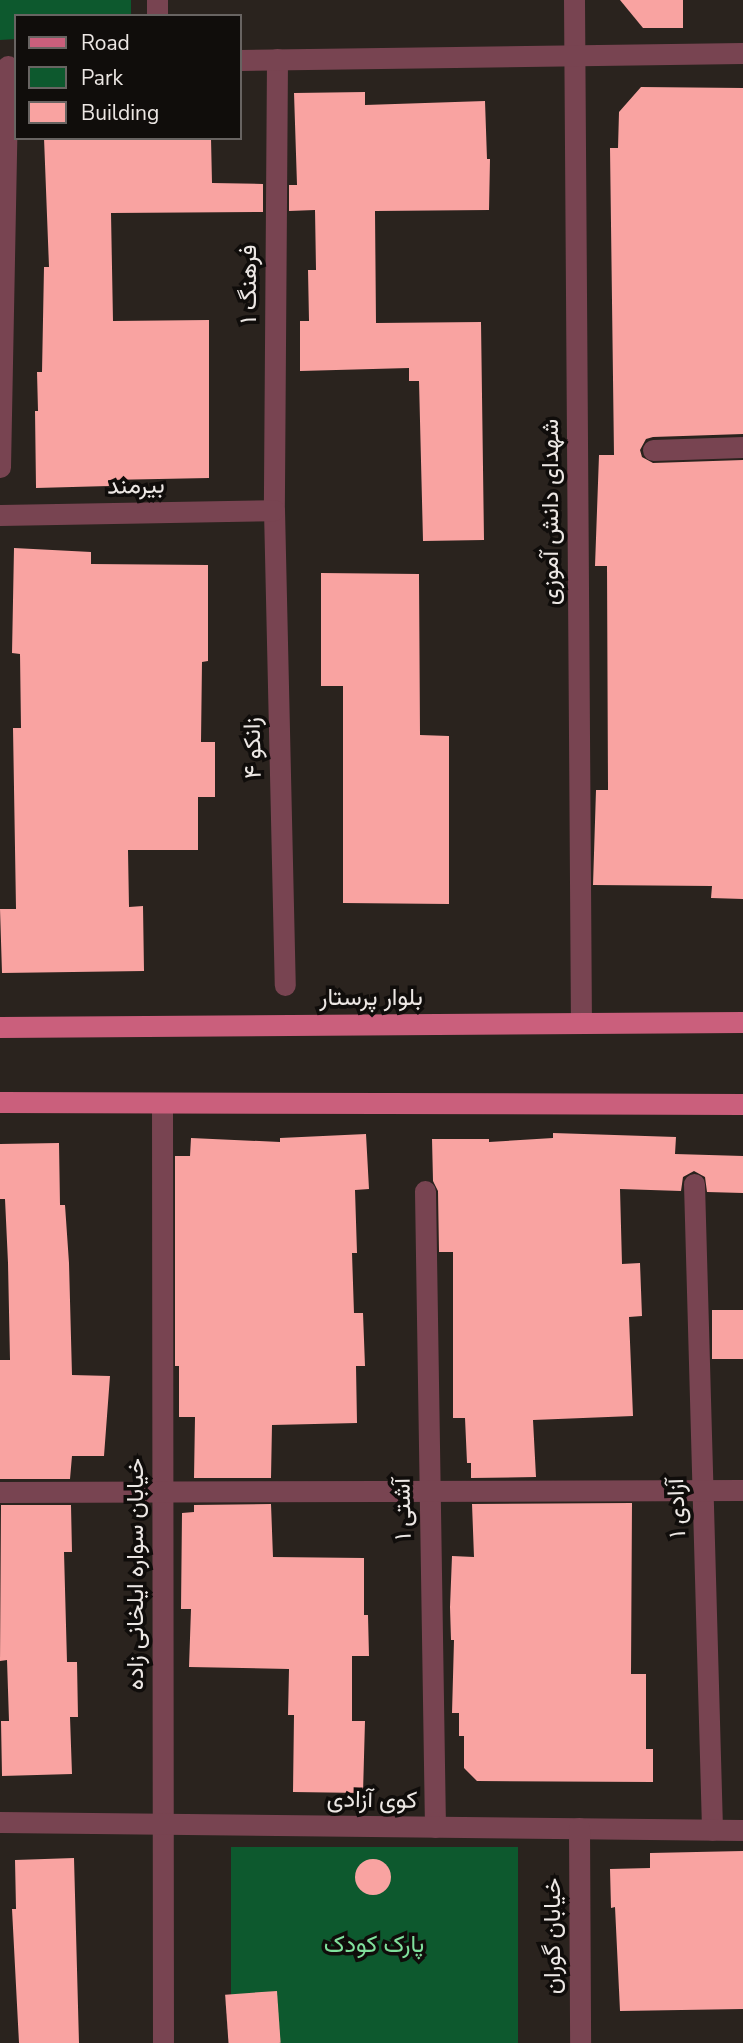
<!DOCTYPE html>
<html>
<head>
<meta charset="utf-8">
<style>
	body { margin:0 }
	#map { position:relative; width:743px; height:2043px; overflow:hidden; background:#2a231e; font-family:"Nunito Sans",Vazirmatn,sans-serif }
	div>[style] { position:absolute }
	[style*='--x'] { left:calc(var(--x)*1px); top:calc(var(--y)*1px); width:calc(var(--w)*1px); rotate:calc(var(--a)*1deg) }
	.green>* { inset:0; background:#0d592e; transform-origin:0 0 }
	.building>* { inset:0; background:#f9a3a1; transform-origin:0 0 }
	.round { border-radius:50% }
	.minor>* { height:21px; margin:-10.5px; padding:0 10.5px; transform-origin:10.5px; border-radius:10.5px; background:#784451 }
	.major>* { height:21px; margin:-10.5px; padding:0 10.5px; transform-origin:10.5px; border-radius:10.5px; background:#ca5f7c }
	span { translate:-50% -50%; white-space:nowrap; text-align:center; line-height:1.15; -webkit-text-stroke:7px #100d0b; paint-order:stroke }
	.street-label { font-size:24px; color:#ece7e4 }
	.park-label { font-size:24px; color:#80e19d }
	.legend { position:absolute; left:14px; top:14px; width:228px; height:126px; box-sizing:border-box; background:#100d0b; border:2px solid #686462; margin:0; padding:9px 12px; list-style:none; font-size:21px; color:#ece7e4 }
	.legend li { display:flex; align-items:center; gap:14px; height:35px }
	.legend b { width:35px; border:2px solid #686462 }
</style>
</head>
<body>
<div id="map">
	<div class="green">
		<i style="clip-path:polygon(0 0,131px 0,131px 16px,16px 16px,16px 39px,0 40px)"></i>
		<i style="left:231px;top:1847px;width:287px;height:196px"></i>
	</div>
	<div class="building">
		<i style="clip-path:polygon(620px 0,683px 0,683px 28px,643px 28px)"></i>
		<i style="clip-path:polygon(641px 87px,743px 88px,743px 434px,653px 437px,646px 439px,640px 450px,642px 457px,653px 463px,743px 460px,743px 899px,711px 898px,712px 886px,593px 885px,596px 790px,608px 790px,607px 566px,595px 566px,599px 455px,614px 455px,610px 148px,618px 148px,619px 112px)"></i>
		<i style="clip-path:polygon(365px 92px,365px 105px,485px 101px,487px 159px,490px 159px,489px 210px,375px 211px,376px 323px,481px 322px,484px 540px,423px 541px,419px 381px,409px 381px,409px 368px,300px 371px,300px 321px,309px 321px,308px 270px,316px 270px,315px 210px,289px 211px,289px 185px,297px 185px,294px 93px)"></i>
		<i style="clip-path:polygon(44px 138px,211px 138px,212px 183px,263px 184px,263px 212px,111px 213px,113px 321px,209px 320px,209px 478px,108px 480px,109px 486px,36px 488px,35px 411px,38px 411px,37px 372px,42px 372px,44px 267px,49px 267px)"></i>
		<i style="clip-path:polygon(14px 548px,91px 552px,91px 564px,208px 565px,208px 661px,202px 662px,201px 742px,215px 742px,215px 797px,198px 797px,198px 850px,128px 850px,129px 907px,143px 906px,144px 971px,2px 973px,0 909px,16px 909px,13px 728px,21px 728px,20px 654px,12px 653px)"></i>
		<i style="clip-path:polygon(321px 573px,419px 574px,420px 735px,449px 736px,449px 904px,343px 903px,343px 686px,321px 686px)"></i>
		<i style="clip-path:polygon(553px 1133px,676px 1137px,675px 1154px,743px 1156px,743px 1193px,707px 1192px,705px 1177px,694px 1171px,683px 1177px,681px 1191px,620px 1189px,622px 1264px,640px 1263px,642px 1316px,629px 1317px,633px 1416px,533px 1420px,536px 1477px,471px 1478px,471px 1463px,467px 1463px,465px 1418px,453px 1418px,453px 1252px,439px 1252px,438px 1191px,433px 1181px,432px 1139px,489px 1139px,489px 1142px,553px 1138px)"></i>
		<i style="clip-path:polygon(366px 1134px,369px 1189px,355px 1190px,357px 1253px,352px 1253px,354px 1313px,363px 1313px,365px 1366px,356px 1366px,357px 1423px,272px 1425px,271px 1478px,194px 1478px,195px 1417px,179px 1417px,179px 1366px,175px 1366px,175px 1156px,190px 1156px,191px 1138px,280px 1142px,280px 1138px)"></i>
		<i style="clip-path:polygon(59px 1143px,60px 1205px,65px 1205px,69px 1263px,72px 1375px,110px 1376px,104px 1456px,72px 1456px,70px 1479px,0 1479px,0 1360px,10px 1360px,8px 1263px,5px 1199px,0 1199px,0 1144px)"></i>
		<i style="left:743px;top:1310px;width:49px;height:31px;rotate:90deg"></i>
		<i style="clip-path:polygon(632px 1503px,631px 1674px,646px 1674px,646px 1749px,653px 1749px,653px 1782px,477px 1781px,464px 1768px,464px 1736px,459px 1736px,459px 1713px,452px 1713px,454px 1640px,451px 1640px,450px 1607px,452px 1556px,474px 1557px,472px 1504px)"></i>
		<i style="clip-path:polygon(271px 1504px,273px 1557px,364px 1558px,364px 1615px,368px 1615px,369px 1656px,352px 1656px,352px 1721px,365px 1721px,363px 1793px,293px 1792px,294px 1715px,288px 1715px,289px 1669px,189px 1667px,191px 1609px,181px 1609px,182px 1513px,194px 1512px,194px 1505px)"></i>
		<i style="clip-path:polygon(1px 1505px,71px 1505px,72px 1552px,64px 1552px,67px 1662px,77px 1662px,78px 1717px,70px 1717px,72px 1774px,2px 1776px,1px 1721px,9px 1721px,7px 1660px,0 1661px)"></i>
		<i style="clip-path:polygon(743px 1851px,743px 2009px,620px 2011px,615px 1907px,611px 1908px,610px 1869px,650px 1868px,650px 1853px)"></i>
		<i style="clip-path:polygon(74px 1858px,79px 2043px,19px 2043px,12px 1909px,16px 1909px,15px 1860px)"></i>
		<i class="round" style="left:355px;top:1859px;width:36px;height:36px"></i>
		<i style="left:277px;top:1991px;width:52px;height:52px;rotate:86deg"></i>
	</div>
	<div class="minor">
		<i style="--x:157;--y:0;--w:16;--a:90"></i>
		<i style="--x:574;--y:0;--w:1023;--a:89.61"></i>
		<i style="--x:277;--y:59;--w:451;--a:90.4"></i>
		<i style="--x:274;--y:510;--w:475;--a:88.7"></i>
		<i style="--x:240;--y:60;--w:503;--a:-0.8"></i>
		<i style="--x:653;--y:450;--w:90;--a:-1.9"></i>
		<i style="--x:0;--y:467;--w:401;--a:-88.9"></i>
		<i style="--x:0;--y:515;--w:274;--a:-1"></i>
		<i style="--x:162;--y:1104;--w:939;--a:89.94"></i>
		<i style="--x:694;--y:1184;--w:646;--a:88.4"></i>
		<i style="--x:425;--y:1191;--w:636;--a:89.1"></i>
		<i style="--x:0;--y:1492;--w:743;--a:-0.15"></i>
		<i style="--x:0;--y:1822;--w:743;--a:0.62"></i>
		<i style="--x:579;--y:1828;--w:215;--a:89.7"></i>
	</div>
	<div class="major">
		<i style="--x:0;--y:1027;--w:743;--a:-0.39"></i>
		<i style="--x:0;--y:1102;--w:743;--a:0.15"></i>
	</div>
	<div class="street-label">
		<span style="left:249px;top:284px;rotate:-90deg">فرهنگ ۱</span>
		<span style="left:136px;top:486px;rotate:-1deg">بیرمند</span>
		<span style="left:551px;top:512px;rotate:-90deg">شهدای دانش آموزی</span>
		<span style="left:253px;top:748px;rotate:-91deg">زانکو ۴</span>
		<span style="left:371px;top:998px">بلوار پرستار</span>
		<span style="left:677px;top:1508px;rotate:-92deg">آزادی ۱</span>
		<span style="left:403px;top:1509px;rotate:-91deg">آشتی ۱</span>
		<span style="left:136px;top:1574px;rotate:-90deg">خیابان سواره ایلخانی زاده</span>
		<span style="left:372px;top:1800px;rotate:1deg">کوی آزادی</span>
		<span style="left:553px;top:1936px;rotate:-90deg">خیابان گوران</span>
	</div>
	<div class="park-label">
		<span style="left:374px;top:1945px">پارک کودک</span>
	</div>
	<ul class="legend">
	<li><b style="height:9px;background:#ca5f7c"></b>Road</li>
	<li><b style="height:19px;background:#0d592e"></b>Park</li>
	<li><b style="height:19px;background:#f9a3a1"></b>Building</li>
	</ul>
</div>
</body>
</html>
